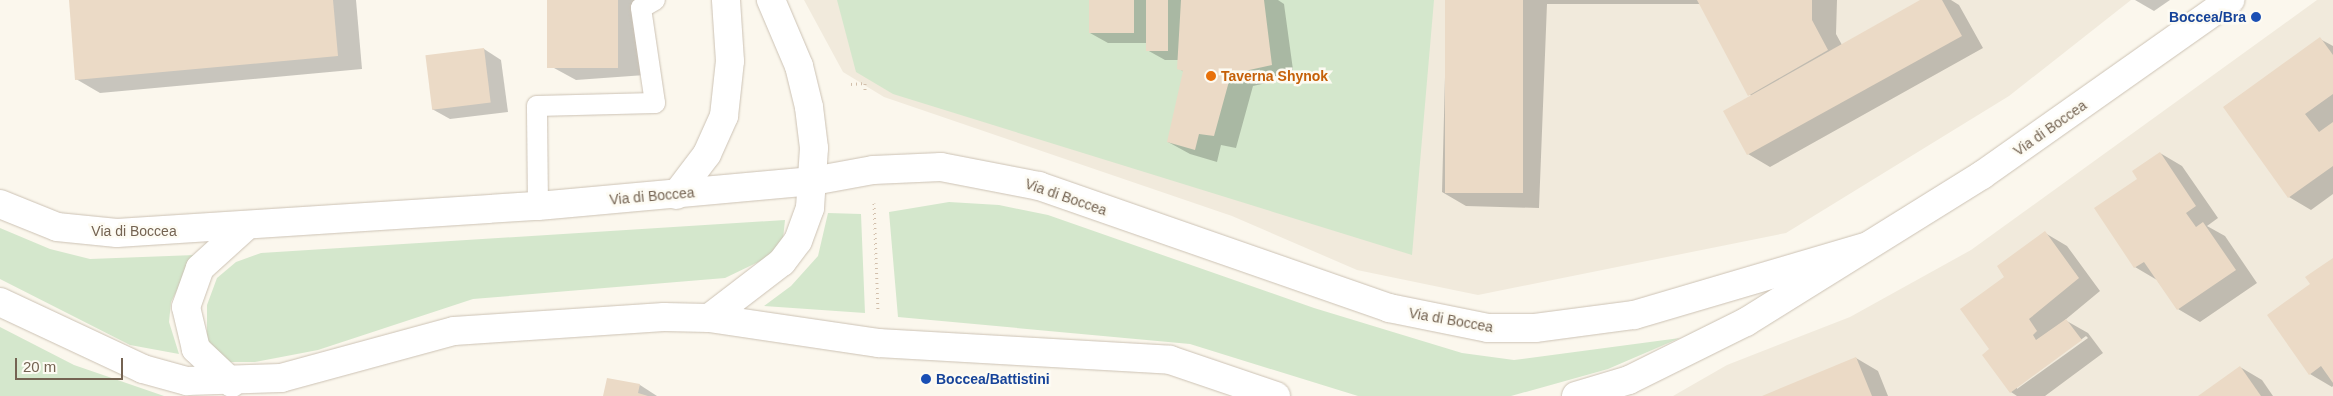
<!DOCTYPE html>
<html>
<head>
<meta charset="utf-8">
<style>
	body { margin:0 }
	#map { position:relative; width:2333px; height:396px; overflow:hidden; background:#fbf7ed; font-family:Arial,sans-serif }
	div>[style] { position:absolute }
	[style*='--x'] { left:calc(var(--x)*1px); top:calc(var(--y)*1px); width:calc(var(--w)*1px); rotate:calc(var(--a)*1deg) }
	.residential>* { inset:0; background:#f1eadc }
	.green>* { inset:0; background:#d4e7cc }
	.shadow>* { inset:0; background:#0003 }
	.building>* { inset:0; background:#ebdac6; transform-origin:0 0 }
	.path>* { height:3px; margin-top:-1.5px; transform-origin:0; background:repeating-linear-gradient(90deg,#d2bfab 0 1px,transparent 0 5px) }
	.roads { filter:drop-shadow(0 0 1px #ccc2b4) drop-shadow(0 0 1px #ccc2b4) }
	.lane>* { height:20px; margin:-10px; padding:0 10px; transform-origin:10px; border-radius:10px; background:#fff }
	.secondary>* { height:28px; margin:-14px; padding:0 14px; transform-origin:14px; border-radius:14px; background:#fff }
	.dots>* { width:14px; height:14px; translate:-50% -50%; box-sizing:border-box; border:2px solid #fdfbf3; border-radius:50% }
	span { translate:-50% -50%; white-space:nowrap; text-align:center; line-height:1.15; -webkit-text-stroke:5px #fdfbf3; paint-order:stroke }
	.transit-label { font-size:14px; color:#164399; font-weight:700 }
	.right { translate:-100% -50%; text-align:right }
	.left { translate:0 -50%; text-align:left }
	.food-label { font-size:14px; color:#c56008; font-weight:700 }
	.street-label { font-size:14px; color:#746352 }
	.scale { position:absolute; left:15px; top:358px; width:108px; height:22px; box-sizing:border-box; border:2px solid #746352; border-top:0; padding-left:6px; font-size:15px; line-height:18px; white-space:nowrap; color:#746352; -webkit-text-stroke:4px #fdfbf3; paint-order:stroke }
</style>
</head>
<body>
<div id="map">
	<div class="residential">
		<i style="clip-path:polygon(804px 0,2131px 0,2009px 96px,1786px 233px,1478px 295px,1357px 270px,1232px 216px,884px 97px,843px 72px)"></i>
		<i style="clip-path:polygon(2317px 0,2333px 0,2333px 396px,1673px 396px,1727px 365px,1850px 317px,1971px 250px)"></i>
	</div>
	<div class="green">
		<i style="clip-path:polygon(837px 0,1434px 0,1412px 255px,893px 94px,856px 72px)"></i>
		<i style="clip-path:polygon(949px 202px,999px 205px,1048px 215px,1314px 308px,1462px 353px,1514px 360px,1680px 338px,1608px 369px,1511px 396px,1358px 396px,1190px 344px,898px 317px,889px 212px)"></i>
		<i style="clip-path:polygon(828px 213px,861px 214px,865px 313px,764px 306px,791px 286px,818px 256px)"></i>
		<i style="clip-path:polygon(785px 220px,783px 239px,773px 255px,725px 278px,473px 299px,318px 350px,255px 362px,228px 362px,217px 356px,207px 339px,207px 305px,217px 278px,236px 262px,261px 253px)"></i>
		<i style="clip-path:polygon(0 228px,50px 249px,90px 259px,195px 255px,171px 302px,169px 322px,179px 354px,130px 345px,0 279px)"></i>
		<i style="clip-path:polygon(0 327px,74px 365px,164px 396px,0 396px)"></i>
	</div>
	<div class="shadow">
		<i style="clip-path:polygon(83px 0,356px 0,362px 69px,100px 93px,76px 79px)"></i>
		<i style="clip-path:polygon(548px 0,639px 0,645px 75px,576px 80px,554px 68px)"></i>
		<i style="clip-path:polygon(1090px 0,1278px 0,1284px 4px,1294px 77px,1253px 86px,1236px 148px,1221px 145px,1217px 162px,1190px 154px,1168px 142px,1184px 72px,1178px 68px,1179px 60px,1165px 60px,1147px 50px,1147px 43px,1108px 43px,1090px 33px)"></i>
		<i style="clip-path:polygon(1447px 0,1837px 0,1836px 34px,1842px 45px,1922px 0,1951px 0,1959px 5px,1983px 48px,1770px 167px,1748px 154px,1751px 96px,1701px 4px,1547px 4px,1539px 208px,1466px 206px,1442px 192px)"></i>
		<i style="clip-path:polygon(2135px 0,2170px 0,2154px 11px)"></i>
		<i style="clip-path:polygon(2320px 39px,2333px 46px,2333px 194px,2311px 210px,2289px 197px,2224px 107px)"></i>
		<i style="clip-path:polygon(484px 49px,501px 60px,508px 112px,450px 119px,432px 109px)"></i>
		<i style="clip-path:polygon(2160px 153px,2182px 166px,2218px 218px,2207px 226px,2225px 236px,2257px 283px,2200px 322px,2178px 309px,2157px 280px,2135px 267px,2139px 179px)"></i>
		<i style="clip-path:polygon(evenodd,2045px 233px,2067px 246px,2100px 291px,2065px 320px,2088px 333px,2103px 353px,2045px 396px,2017px 396px,2011px 392px,1991px 350px,2006px 277px,2045px 233px,2086px 336px,2088px 338px,2017px 389px,2017px 386px,2086px 336px)"></i>
		<i style="clip-path:polygon(2333px 260px,2333px 386px,2332px 387px,2310px 374px)"></i>
		<i style="clip-path:polygon(1856px 358px,1878px 371px,1888px 396px,1765px 396px)"></i>
		<i style="clip-path:polygon(2240px 367px,2262px 380px,2273px 396px,2200px 396px)"></i>
		<i style="clip-path:polygon(640px 385px,657px 396px,604px 396px)"></i>
	</div>
	<div class="building">
		<i style="clip-path:polygon(69px 0,333px 0,338px 56px,75px 80px)"></i>
		<i style="left:547px;top:0;width:71px;height:68px"></i>
		<i style="left:1089px;top:0;width:45px;height:33px"></i>
		<i style="left:1146px;top:0;width:22px;height:51px"></i>
		<i style="clip-path:polygon(1181px 0,1264px 0,1272px 65px,1231px 74px,1214px 136px,1199px 134px,1195px 150px,1167px 142px,1183px 71px,1177px 69px)"></i>
		<i style="left:1445px;top:0;width:78px;height:193px"></i>
		<i style="clip-path:polygon(1697px 0,1812px 0,1812px 20px,1828px 50px,1748px 96px)"></i>
		<i style="clip-path:polygon(1920px 0,1942px 0,1962px 36px,1747px 155px,1723px 111px)"></i>
		<i style="clip-path:polygon(2320px 37px,2333px 55px,2333px 94px,2305px 114px,2319px 132px,2333px 122px,2333px 166px,2288px 198px,2223px 107px)"></i>
		<i style="left:484px;top:48px;width:55px;height:59px;rotate:83deg"></i>
		<i style="clip-path:polygon(2160px 152px,2196px 206px,2186px 213px,2196px 227px,2203px 222px,2236px 270px,2177px 310px,2144px 262px,2134px 268px,2094px 208px,2137px 179px,2132px 171px)"></i>
		<i style="clip-path:polygon(2045px 231px,2079px 278px,2029px 319px,2037px 331px,2033px 335px,2036px 340px,2066px 319px,2082px 340px,2010px 393px,1982px 355px,1989px 349px,1960px 309px,2004px 277px,1997px 266px)"></i>
		<i style="clip-path:polygon(2333px 258px,2333px 383px,2321px 366px,2309px 375px,2267px 315px,2310px 284px,2305px 277px)"></i>
		<i style="clip-path:polygon(1856px 357px,1872px 396px,1762px 396px)"></i>
		<i style="clip-path:polygon(2240px 366px,2261px 396px,2198px 396px)"></i>
		<i style="clip-path:polygon(607px 378px,640px 384px,638px 393px,648px 396px,603px 396px)"></i>
	</div>
	<div class="path">
		<i style="--x:851;--y:84;--w:14;--a:-4"></i>
		<i style="--x:865;--y:83;--w:8;--a:90"></i>
		<i style="--x:874;--y:203;--w:108;--a:87.9"></i>
	</div>
	<div class="roads">
		<div class="lane">
			<i style="--x:538;--y:206;--w:100;--a:-90.6"></i>
			<i style="--x:537;--y:106;--w:118;--a:-1.5"></i>
			<i style="--x:655;--y:103;--w:96;--a:-98.4"></i>
			<i style="--x:641;--y:8;--w:16;--a:-30"></i>
		</div>
		<div class="secondary">
			<i style="--x:676;--y:195;--w:51;--a:-52.9"></i>
			<i style="--x:707;--y:154;--w:42;--a:-65.9"></i>
			<i style="--x:724;--y:116;--w:55;--a:-83.8"></i>
			<i style="--x:730;--y:61;--w:61;--a:-93.8"></i>
			<i style="--x:0;--y:204;--w:61;--a:22"></i>
			<i style="--x:57;--y:227;--w:60;--a:5.7"></i>
			<i style="--x:117;--y:233;--w:422;--a:-3.7"></i>
			<i style="--x:538;--y:206;--w:276;--a:-5.2"></i>
			<i style="--x:813;--y:181;--w:61;--a:-10.4"></i>
			<i style="--x:873;--y:170;--w:68;--a:-2.5"></i>
			<i style="--x:941;--y:167;--w:100;--a:11"></i>
			<i style="--x:1039;--y:186;--w:371;--a:19.2"></i>
			<i style="--x:1389;--y:308;--w:101;--a:11.4"></i>
			<i style="--x:1488;--y:328;--w:47;--a:0"></i>
			<i style="--x:1535;--y:328;--w:100;--a:-7.5"></i>
			<i style="--x:1634;--y:315;--w:241;--a:-16.4"></i>
			<i style="--x:0;--y:302;--w:158;--a:25.1"></i>
			<i style="--x:143;--y:369;--w:46;--a:15.3"></i>
			<i style="--x:187;--y:381;--w:94;--a:-1.8"></i>
			<i style="--x:281;--y:378;--w:179;--a:-15.2"></i>
			<i style="--x:454;--y:331;--w:210;--a:-3.8"></i>
			<i style="--x:664;--y:317;--w:45;--a:1.3"></i>
			<i style="--x:709;--y:318;--w:172;--a:8.4"></i>
			<i style="--x:879;--y:343;--w:291;--a:3.3"></i>
			<i style="--x:1170;--y:360;--w:112;--a:18.8"></i>
			<i style="--x:709;--y:318;--w:92;--a:-37.5"></i>
			<i style="--x:782;--y:262;--w:26;--a:-53"></i>
			<i style="--x:798;--y:241;--w:35;--a:-70"></i>
			<i style="--x:810;--y:208;--w:60;--a:-86.2"></i>
			<i style="--x:814;--y:148;--w:41;--a:-97"></i>
			<i style="--x:809;--y:107;--w:42;--a:-103.7"></i>
			<i style="--x:799;--y:66;--w:72;--a:-113"></i>
			<i style="--x:232;--y:383;--w:50;--a:-136.6"></i>
			<i style="--x:196;--y:349;--w:43;--a:-103.4"></i>
			<i style="--x:186;--y:307;--w:41;--a:-70.3"></i>
			<i style="--x:200;--y:268;--w:59;--a:-42.3"></i>
			<i style="--x:1576;--y:396;--w:55;--a:-16.8"></i>
			<i style="--x:1629;--y:380;--w:131;--a:-26.4"></i>
			<i style="--x:1746;--y:322;--w:278;--a:-31.9"></i>
			<i style="--x:1982;--y:175;--w:304;--a:-35.2"></i>
		</div>
	</div>
	<div class="dots">
		<i style="left:2256px;top:17px;background:#1a4fb4"></i>
		<i style="left:1211px;top:76px;background:#e8710a"></i>
		<i style="left:926px;top:379px;background:#1a4fb4"></i>
	</div>
	<div class="transit-label">
		<span class="right" style="left:2246px;top:17px">Boccea/Bra</span>
		<span class="left" style="left:936px;top:379px">Boccea/Battistini</span>
	</div>
	<div class="food-label">
		<span class="left" style="left:1221px;top:76px">Taverna Shynok</span>
	</div>
	<div class="street-label">
		<span style="left:2050px;top:128px;rotate:-35deg">Via di Boccea</span>
		<span style="left:652px;top:196px;rotate:-5deg">Via di Boccea</span>
		<span style="left:1066px;top:197px;rotate:19deg">Via di Boccea</span>
		<span style="left:134px;top:231px">Via di Boccea</span>
		<span style="left:1451px;top:320px;rotate:10deg">Via di Boccea</span>
	</div>
	<div class="scale">20 m</div>
</div>
</body>
</html>
